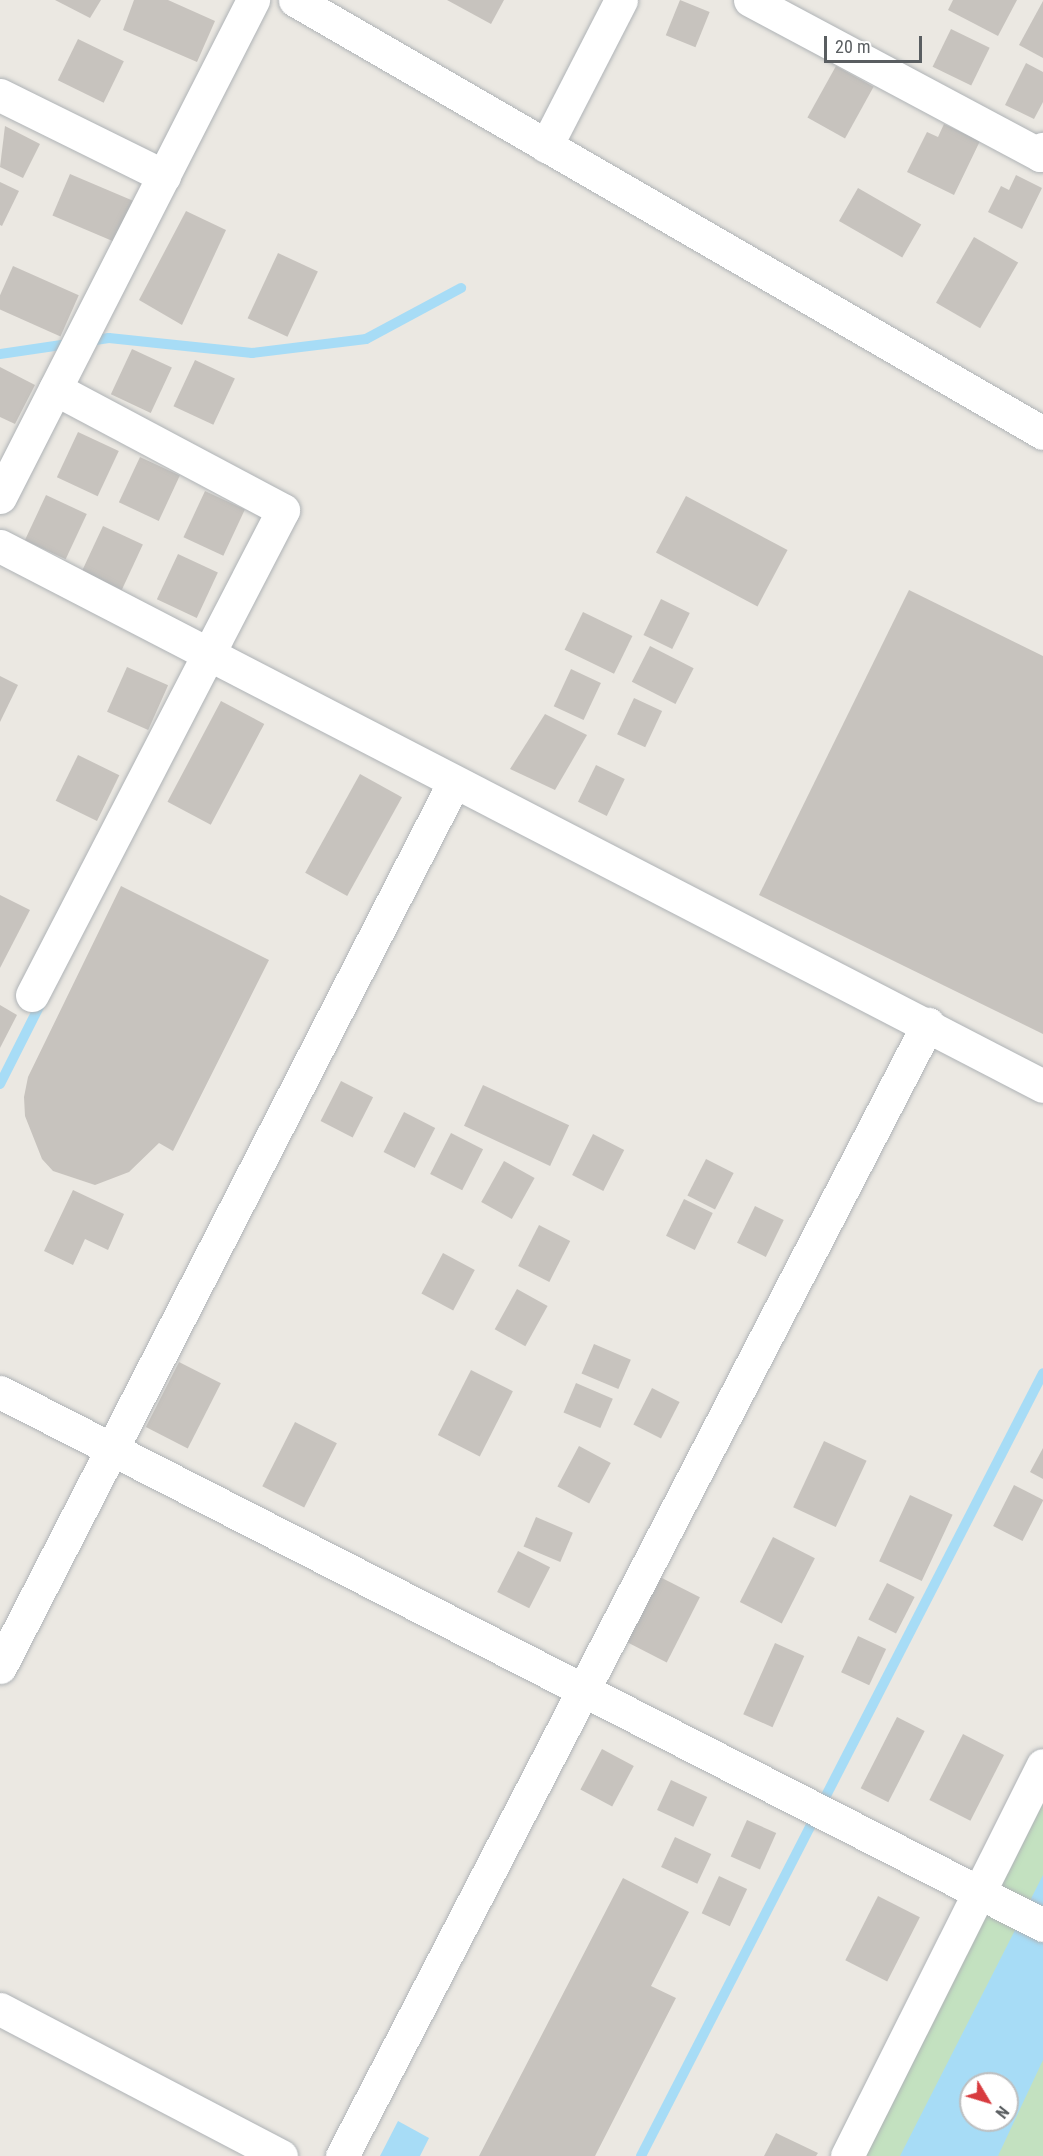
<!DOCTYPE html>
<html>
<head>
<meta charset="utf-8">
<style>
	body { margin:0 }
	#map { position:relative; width:1043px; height:2156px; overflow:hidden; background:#ebe8e2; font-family:"Roboto Condensed",sans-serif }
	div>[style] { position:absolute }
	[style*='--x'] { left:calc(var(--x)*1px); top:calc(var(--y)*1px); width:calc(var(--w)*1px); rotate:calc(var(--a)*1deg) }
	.green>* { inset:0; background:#c3e1c0 }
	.water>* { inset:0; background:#a7dcf6 }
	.stream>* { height:10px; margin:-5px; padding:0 5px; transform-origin:5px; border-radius:5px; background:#a7dcf6 }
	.building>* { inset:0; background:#c7c3be; transform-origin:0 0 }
	.roads { filter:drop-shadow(0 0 2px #afb3b6) drop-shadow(0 0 2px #afb3b6) }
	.minor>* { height:33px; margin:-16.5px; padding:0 16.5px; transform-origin:16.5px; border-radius:16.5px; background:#fff }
	.tertiary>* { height:33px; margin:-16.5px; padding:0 16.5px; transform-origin:16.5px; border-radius:16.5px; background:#fff }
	span { translate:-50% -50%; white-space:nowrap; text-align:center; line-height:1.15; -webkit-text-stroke:4.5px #fff; paint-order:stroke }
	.north { position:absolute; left:959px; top:2072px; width:60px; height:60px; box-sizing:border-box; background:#fff; border:2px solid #bdbfc0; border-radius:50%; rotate:128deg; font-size:16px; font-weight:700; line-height:24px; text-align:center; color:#5a5e61 }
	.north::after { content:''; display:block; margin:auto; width:21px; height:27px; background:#d83b3f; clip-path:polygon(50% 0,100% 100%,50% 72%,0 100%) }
	.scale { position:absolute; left:824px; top:36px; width:98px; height:27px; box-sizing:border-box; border:3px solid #5a5e61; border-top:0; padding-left:8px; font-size:18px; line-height:21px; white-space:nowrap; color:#5a5e61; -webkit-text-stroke:4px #fff; paint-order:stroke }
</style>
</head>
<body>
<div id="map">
	<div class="green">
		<i style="clip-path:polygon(evenodd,1043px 1764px,1043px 2156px,846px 2156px,1043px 1764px,971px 2084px,1007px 2084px,1007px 2120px,971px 2120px,971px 2084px)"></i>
	</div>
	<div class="water">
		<i style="clip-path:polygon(evenodd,1043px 1875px,1043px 2060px,998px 2156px,900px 2156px,1043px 1875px,971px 2084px,1007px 2084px,1007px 2120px,971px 2120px,971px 2084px)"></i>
		<i style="clip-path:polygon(398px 2121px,429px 2138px,420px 2156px,380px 2156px)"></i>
	</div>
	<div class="stream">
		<i style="--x:0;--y:354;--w:110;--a:-8.4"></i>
		<i style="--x:109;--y:338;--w:144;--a:6"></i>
		<i style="--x:252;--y:353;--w:115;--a:-7"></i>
		<i style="--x:366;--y:339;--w:108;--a:-28.2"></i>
		<i style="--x:0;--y:1084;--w:95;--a:-63.2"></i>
		<i style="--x:641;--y:2156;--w:880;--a:-62.82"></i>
	</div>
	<div class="building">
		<i style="clip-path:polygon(55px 0,101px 0,90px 18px)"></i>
		<i style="clip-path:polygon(134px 0,168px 0,215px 21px,197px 62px,123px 30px)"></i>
		<i style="clip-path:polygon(447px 0,504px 0,491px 24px)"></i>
		<i style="left:680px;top:0;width:32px;height:38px;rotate:22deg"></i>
		<i style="clip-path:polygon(953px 0,1017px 0,998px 36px,948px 10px)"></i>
		<i style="clip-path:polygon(1043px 1px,1043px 58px,1019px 45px)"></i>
		<i style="left:951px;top:29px;width:43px;height:42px;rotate:26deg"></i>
		<i style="left:78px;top:39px;width:51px;height:46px;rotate:26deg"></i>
		<i style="clip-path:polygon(1026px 63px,1043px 72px,1043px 102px,1034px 119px,1005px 105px)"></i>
		<i style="left:836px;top:66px;width:43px;height:59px;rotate:29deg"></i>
		<i style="clip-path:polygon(944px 124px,980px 141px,954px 195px,907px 172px,927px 132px,938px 137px)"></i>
		<i style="clip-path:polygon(5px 126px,40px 144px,23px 178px,0 167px)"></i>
		<i style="left:70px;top:174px;width:71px;height:45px;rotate:23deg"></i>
		<i style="clip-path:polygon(1016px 175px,1042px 188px,1022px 229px,988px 212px,1001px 186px,1009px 190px)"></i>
		<i style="clip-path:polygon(0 182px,19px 191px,2px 226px,0 225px)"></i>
		<i style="left:858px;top:188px;width:73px;height:38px;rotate:30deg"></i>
		<i style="clip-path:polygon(186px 211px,226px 230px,182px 325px,139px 300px)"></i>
		<i style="left:974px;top:237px;width:51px;height:76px;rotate:30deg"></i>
		<i style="left:278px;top:253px;width:44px;height:72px;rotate:25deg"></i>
		<i style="left:13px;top:266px;width:72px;height:45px;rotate:24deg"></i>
		<i style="left:132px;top:349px;width:44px;height:50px;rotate:25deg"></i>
		<i style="left:195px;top:360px;width:44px;height:51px;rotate:25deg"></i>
		<i style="clip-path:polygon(0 367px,35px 385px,15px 424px,0 417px)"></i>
		<i style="left:78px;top:432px;width:45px;height:50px;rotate:25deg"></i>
		<i style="left:140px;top:457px;width:44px;height:50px;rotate:25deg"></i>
		<i style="left:205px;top:491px;width:44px;height:51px;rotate:25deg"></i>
		<i style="left:46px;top:495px;width:45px;height:50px;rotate:25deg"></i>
		<i style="left:686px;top:496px;width:115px;height:64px;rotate:28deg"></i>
		<i style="left:103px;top:526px;width:44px;height:50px;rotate:25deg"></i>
		<i style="left:178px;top:554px;width:44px;height:50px;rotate:25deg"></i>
		<i style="clip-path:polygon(909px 590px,1043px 656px,1043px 1034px,759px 895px)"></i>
		<i style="left:661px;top:599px;width:32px;height:40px;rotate:26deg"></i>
		<i style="left:583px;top:612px;width:55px;height:42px;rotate:26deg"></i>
		<i style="left:650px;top:646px;width:49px;height:40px;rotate:27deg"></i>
		<i style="left:127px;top:667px;width:45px;height:49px;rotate:24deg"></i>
		<i style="left:571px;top:669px;width:33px;height:41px;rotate:25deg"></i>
		<i style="clip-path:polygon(0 676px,18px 685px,0 722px)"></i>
		<i style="left:634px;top:698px;width:31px;height:40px;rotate:25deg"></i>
		<i style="left:221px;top:701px;width:49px;height:114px;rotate:28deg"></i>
		<i style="clip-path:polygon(545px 714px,587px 735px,555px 790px,510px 769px)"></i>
		<i style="left:78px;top:755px;width:46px;height:51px;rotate:26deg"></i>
		<i style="left:596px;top:765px;width:32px;height:41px;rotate:26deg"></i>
		<i style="left:360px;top:774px;width:48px;height:113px;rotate:29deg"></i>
		<i style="clip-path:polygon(121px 886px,269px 960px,173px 1151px,159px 1143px,129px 1172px,95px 1185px,53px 1171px,42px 1159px,25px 1116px,24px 1097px,28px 1077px)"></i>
		<i style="clip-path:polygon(0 895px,30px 910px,0 968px)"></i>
		<i style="clip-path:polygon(0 1005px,17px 1015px,0 1048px)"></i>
		<i style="left:341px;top:1081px;width:36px;height:45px;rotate:27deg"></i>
		<i style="left:483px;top:1085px;width:95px;height:45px;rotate:25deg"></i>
		<i style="left:404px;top:1112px;width:35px;height:45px;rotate:27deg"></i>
		<i style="left:451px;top:1133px;width:36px;height:46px;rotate:27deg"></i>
		<i style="left:593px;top:1134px;width:35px;height:46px;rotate:27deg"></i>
		<i style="left:706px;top:1159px;width:31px;height:41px;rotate:27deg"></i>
		<i style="left:504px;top:1161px;width:35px;height:47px;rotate:29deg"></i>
		<i style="clip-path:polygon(73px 1190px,124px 1214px,108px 1250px,85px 1239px,73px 1265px,44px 1251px)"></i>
		<i style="left:684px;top:1199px;width:32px;height:41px;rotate:26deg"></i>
		<i style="left:755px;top:1206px;width:32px;height:41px;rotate:26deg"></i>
		<i style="left:539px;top:1225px;width:35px;height:46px;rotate:27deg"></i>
		<i style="left:443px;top:1253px;width:36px;height:46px;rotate:28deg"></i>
		<i style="left:517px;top:1289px;width:35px;height:46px;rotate:29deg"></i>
		<i style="left:594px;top:1344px;width:40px;height:32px;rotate:23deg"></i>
		<i style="left:179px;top:1362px;width:47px;height:73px;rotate:27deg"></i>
		<i style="left:471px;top:1370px;width:47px;height:73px;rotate:27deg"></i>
		<i style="left:576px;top:1383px;width:40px;height:32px;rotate:23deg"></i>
		<i style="left:652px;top:1388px;width:31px;height:41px;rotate:27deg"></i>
		<i style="left:295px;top:1422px;width:47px;height:72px;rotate:27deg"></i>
		<i style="left:824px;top:1441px;width:47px;height:73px;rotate:25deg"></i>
		<i style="left:579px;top:1446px;width:36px;height:46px;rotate:28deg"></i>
		<i style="clip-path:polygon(1043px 1448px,1043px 1479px,1030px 1472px)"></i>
		<i style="left:1014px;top:1485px;width:33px;height:46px;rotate:27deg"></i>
		<i style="left:910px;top:1495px;width:47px;height:73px;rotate:25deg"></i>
		<i style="left:536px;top:1517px;width:40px;height:32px;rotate:23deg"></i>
		<i style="left:773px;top:1537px;width:47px;height:73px;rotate:27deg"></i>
		<i style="left:518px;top:1551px;width:36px;height:46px;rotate:27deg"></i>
		<i style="left:658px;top:1576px;width:47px;height:73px;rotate:27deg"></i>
		<i style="left:887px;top:1583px;width:31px;height:41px;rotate:27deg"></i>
		<i style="left:858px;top:1636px;width:31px;height:40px;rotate:25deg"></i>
		<i style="left:775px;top:1643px;width:32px;height:78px;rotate:24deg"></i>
		<i style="left:897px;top:1717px;width:31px;height:80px;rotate:27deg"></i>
		<i style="left:963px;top:1734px;width:46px;height:74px;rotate:27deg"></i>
		<i style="left:602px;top:1749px;width:36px;height:46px;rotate:28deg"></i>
		<i style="left:671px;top:1780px;width:40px;height:33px;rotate:25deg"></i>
		<i style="left:747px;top:1820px;width:32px;height:40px;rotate:24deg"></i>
		<i style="left:675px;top:1837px;width:40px;height:33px;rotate:25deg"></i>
		<i style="left:719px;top:1876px;width:31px;height:41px;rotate:25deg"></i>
		<i style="clip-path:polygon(623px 1878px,689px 1912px,651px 1986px,676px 1998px,595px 2156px,479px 2156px)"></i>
		<i style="left:878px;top:1896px;width:47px;height:72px;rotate:27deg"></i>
		<i style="clip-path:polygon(776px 2133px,818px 2153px,816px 2156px,764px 2156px)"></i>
	</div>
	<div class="roads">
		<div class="minor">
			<i style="--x:750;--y:0;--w:329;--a:28.1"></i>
			<i style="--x:1040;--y:155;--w:7;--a:-63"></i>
			<i style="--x:0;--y:95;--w:183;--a:26.3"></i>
			<i style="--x:546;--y:146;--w:164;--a:-62.8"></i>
			<i style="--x:0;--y:497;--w:558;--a:-63.02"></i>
			<i style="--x:0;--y:546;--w:1174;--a:27.37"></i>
			<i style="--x:32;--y:995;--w:546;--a:-62.64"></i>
			<i style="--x:283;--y:510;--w:258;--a:-152"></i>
			<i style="--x:0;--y:1667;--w:992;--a:-62.84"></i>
			<i style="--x:0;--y:2009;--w:317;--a:27.6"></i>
			<i style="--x:342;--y:2156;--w:1275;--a:-62.63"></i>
			<i style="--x:847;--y:2156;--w:437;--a:-63.4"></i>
		</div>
		<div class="tertiary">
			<i style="--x:295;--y:0;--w:864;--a:30.07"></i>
			<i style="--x:0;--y:1392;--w:1171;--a:27.07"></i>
		</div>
	</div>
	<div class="north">N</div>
	<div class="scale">20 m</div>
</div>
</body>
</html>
